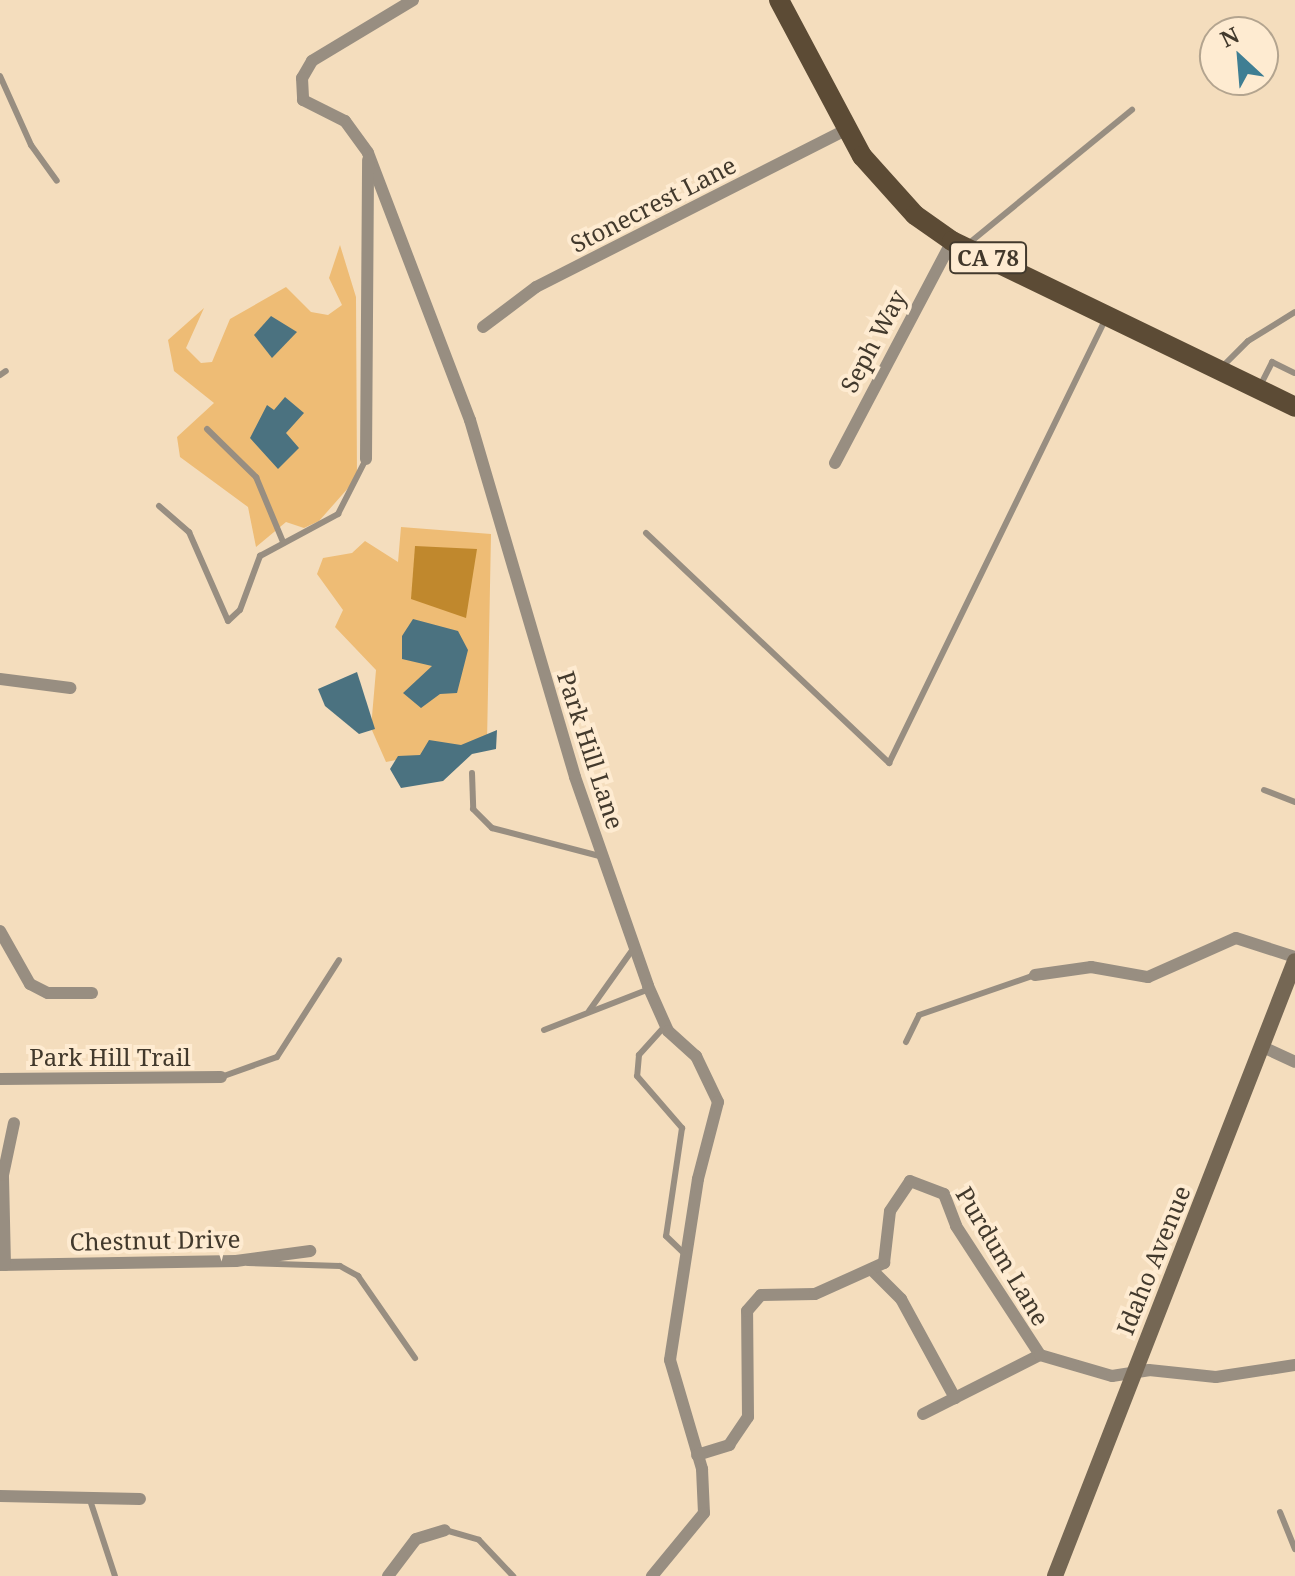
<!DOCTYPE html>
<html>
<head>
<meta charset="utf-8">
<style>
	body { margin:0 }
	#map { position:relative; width:1295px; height:1576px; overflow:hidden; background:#f4ddbd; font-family:"Noto Serif",serif }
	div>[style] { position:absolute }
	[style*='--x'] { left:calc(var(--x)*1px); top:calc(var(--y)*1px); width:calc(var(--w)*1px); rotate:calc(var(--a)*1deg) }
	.green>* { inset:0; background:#eebc75 }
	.water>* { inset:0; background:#c0882d }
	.building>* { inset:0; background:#4b7280 }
	.lane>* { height:6px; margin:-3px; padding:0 3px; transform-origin:3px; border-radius:3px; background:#988e81 }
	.street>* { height:12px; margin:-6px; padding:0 6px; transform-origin:6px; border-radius:6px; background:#988e81 }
	.secondary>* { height:16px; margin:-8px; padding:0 8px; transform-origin:8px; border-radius:8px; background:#756754 }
	.primary>* { height:20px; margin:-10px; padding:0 10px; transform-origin:10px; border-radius:10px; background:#5c4b35 }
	span { translate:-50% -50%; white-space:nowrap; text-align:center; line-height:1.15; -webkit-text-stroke:8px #feebd1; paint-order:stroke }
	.shield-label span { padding:2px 6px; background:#feebd1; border:2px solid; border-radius:6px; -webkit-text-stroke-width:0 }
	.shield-label { font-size:22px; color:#42392c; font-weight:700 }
	.street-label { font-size:24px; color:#42392c }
	.north { position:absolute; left:1199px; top:16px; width:80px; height:80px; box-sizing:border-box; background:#feebd1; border:2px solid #b3a48f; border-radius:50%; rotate:334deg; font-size:22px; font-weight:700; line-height:32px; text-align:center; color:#42392c }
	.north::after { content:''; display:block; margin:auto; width:28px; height:36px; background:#3f7e93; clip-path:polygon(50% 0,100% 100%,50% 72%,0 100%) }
</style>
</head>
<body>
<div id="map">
	<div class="green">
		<i style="clip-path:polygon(340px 245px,356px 297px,357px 478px,319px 521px,304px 528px,286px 522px,256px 547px,248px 507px,180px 457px,177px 437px,214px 403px,174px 371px,168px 340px,204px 308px,186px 348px,201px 363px,212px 362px,230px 319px,286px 287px,311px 312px,328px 315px,342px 305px,329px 278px)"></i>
		<i style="clip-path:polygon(401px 527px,491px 534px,487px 742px,386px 762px,371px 728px,376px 670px,335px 627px,343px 610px,317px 574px,323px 558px,352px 553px,365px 541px,398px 562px)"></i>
	</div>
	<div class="water">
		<i style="clip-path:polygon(415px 546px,477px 549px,466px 618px,411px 599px)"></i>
	</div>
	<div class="building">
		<i style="clip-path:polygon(271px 316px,297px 332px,272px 358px,254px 335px)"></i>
		<i style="clip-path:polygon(285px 397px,304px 413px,286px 433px,299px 448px,278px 469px,250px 438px,267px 405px,274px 410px)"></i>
		<i style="clip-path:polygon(413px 619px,458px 631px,468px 650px,457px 693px,440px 694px,421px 708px,403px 693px,432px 666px,402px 659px,402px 636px)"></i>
		<i style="clip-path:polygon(357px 672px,375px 729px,359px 734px,325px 706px,318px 689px)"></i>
		<i style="clip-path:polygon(497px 730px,496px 749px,472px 754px,443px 781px,401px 788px,390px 769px,398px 756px,420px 755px,429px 740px,461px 745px)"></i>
	</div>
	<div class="lane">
		<i style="--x:0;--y:76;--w:76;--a:65.8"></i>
		<i style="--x:31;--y:145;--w:44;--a:54.2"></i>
		<i style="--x:968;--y:244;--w:212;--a:-39.3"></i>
		<i style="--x:1221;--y:368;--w:38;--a:-45"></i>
		<i style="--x:1248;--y:341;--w:55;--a:-31.7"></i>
		<i style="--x:0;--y:375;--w:7;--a:-34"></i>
		<i style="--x:1260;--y:386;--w:27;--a:-63"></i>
		<i style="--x:1272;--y:362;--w:25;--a:26"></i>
		<i style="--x:207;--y:429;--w:69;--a:44.4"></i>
		<i style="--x:256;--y:477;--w:70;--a:67.4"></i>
		<i style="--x:159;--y:506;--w:40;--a:41"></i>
		<i style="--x:189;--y:532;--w:97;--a:66.3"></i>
		<i style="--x:228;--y:621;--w:16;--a:-43"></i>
		<i style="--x:240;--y:610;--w:58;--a:-69.7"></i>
		<i style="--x:260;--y:556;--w:89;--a:-28.3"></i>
		<i style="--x:338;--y:514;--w:62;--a:-63"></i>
		<i style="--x:646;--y:533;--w:335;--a:43.4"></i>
		<i style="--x:889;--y:763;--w:494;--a:-64"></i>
		<i style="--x:472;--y:773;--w:36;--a:88"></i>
		<i style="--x:473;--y:809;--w:27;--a:45"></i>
		<i style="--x:492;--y:828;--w:115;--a:14.6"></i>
		<i style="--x:1264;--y:790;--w:33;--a:21"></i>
		<i style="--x:589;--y:1011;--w:76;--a:-54.6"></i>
		<i style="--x:665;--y:1026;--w:39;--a:132"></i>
		<i style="--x:639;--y:1055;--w:21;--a:95"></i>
		<i style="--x:637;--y:1076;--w:69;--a:49.1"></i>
		<i style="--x:682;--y:1128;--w:109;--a:98.4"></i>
		<i style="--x:666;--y:1236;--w:28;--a:44"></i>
		<i style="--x:544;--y:1030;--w:113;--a:-21.3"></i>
		<i style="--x:906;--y:1042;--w:30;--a:-64"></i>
		<i style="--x:919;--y:1015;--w:123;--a:-19"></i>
		<i style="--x:221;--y:1077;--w:59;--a:-19.7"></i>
		<i style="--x:277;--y:1057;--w:115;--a:-57.4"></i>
		<i style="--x:248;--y:1263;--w:92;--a:1.9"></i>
		<i style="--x:340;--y:1266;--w:21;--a:29"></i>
		<i style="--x:358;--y:1276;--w:100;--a:55.2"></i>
		<i style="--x:89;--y:1497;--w:83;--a:71.8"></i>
		<i style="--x:1280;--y:1512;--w:40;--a:68"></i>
		<i style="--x:445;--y:1530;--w:35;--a:16"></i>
		<i style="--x:479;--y:1540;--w:50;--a:46.6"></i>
	</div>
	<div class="street">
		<i style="--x:413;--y:0;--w:118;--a:148.9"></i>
		<i style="--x:312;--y:61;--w:20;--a:120"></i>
		<i style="--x:302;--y:78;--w:22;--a:87"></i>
		<i style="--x:303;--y:100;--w:47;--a:26.6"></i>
		<i style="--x:345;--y:121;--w:39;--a:54"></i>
		<i style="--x:368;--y:153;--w:286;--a:69.1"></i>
		<i style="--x:470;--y:420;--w:372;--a:73.6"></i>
		<i style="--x:575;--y:777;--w:221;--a:70.7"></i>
		<i style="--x:648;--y:986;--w:49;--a:66"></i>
		<i style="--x:668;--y:1031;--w:38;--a:42"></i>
		<i style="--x:696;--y:1056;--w:51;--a:64.4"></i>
		<i style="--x:718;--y:1102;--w:80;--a:104.6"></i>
		<i style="--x:698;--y:1179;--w:183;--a:98.8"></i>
		<i style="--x:670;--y:1360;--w:114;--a:73.6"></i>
		<i style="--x:702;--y:1469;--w:44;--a:87.4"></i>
		<i style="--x:704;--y:1513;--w:82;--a:129.5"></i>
		<i style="--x:483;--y:327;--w:66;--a:-37"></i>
		<i style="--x:536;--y:287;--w:350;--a:-26.9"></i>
		<i style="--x:366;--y:459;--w:299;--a:-89.6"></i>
		<i style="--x:835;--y:463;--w:251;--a:-62.2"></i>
		<i style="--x:0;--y:679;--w:71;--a:7.3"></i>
		<i style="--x:0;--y:931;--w:61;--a:60.5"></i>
		<i style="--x:30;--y:984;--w:20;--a:27"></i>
		<i style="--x:48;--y:993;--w:44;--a:0"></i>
		<i style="--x:1035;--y:975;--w:57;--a:-8.1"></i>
		<i style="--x:1091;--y:967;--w:58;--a:10"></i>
		<i style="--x:1148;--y:977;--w:96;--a:-23.9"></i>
		<i style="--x:1236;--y:938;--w:62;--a:17.9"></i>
		<i style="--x:1263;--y:1047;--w:35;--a:25"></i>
		<i style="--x:0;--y:1079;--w:221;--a:-0.5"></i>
		<i style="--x:0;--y:1265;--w:236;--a:-1"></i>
		<i style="--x:236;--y:1261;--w:75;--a:-7.7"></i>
		<i style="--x:5;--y:1265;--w:90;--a:-91.3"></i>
		<i style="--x:3;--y:1175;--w:53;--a:-78.1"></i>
		<i style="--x:873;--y:1271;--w:40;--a:45"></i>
		<i style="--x:901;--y:1299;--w:113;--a:61.4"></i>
		<i style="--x:923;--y:1414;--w:131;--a:-26.8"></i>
		<i style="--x:697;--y:1455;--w:34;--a:-17"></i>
		<i style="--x:729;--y:1445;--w:34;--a:-56"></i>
		<i style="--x:748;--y:1417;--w:106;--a:-90.5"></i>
		<i style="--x:747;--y:1311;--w:21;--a:-49"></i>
		<i style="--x:761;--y:1295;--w:54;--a:-1.1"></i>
		<i style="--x:815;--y:1294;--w:76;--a:-24.2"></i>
		<i style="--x:884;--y:1263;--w:52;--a:-83.4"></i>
		<i style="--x:890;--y:1211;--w:36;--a:-56"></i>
		<i style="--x:910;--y:1181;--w:36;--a:21"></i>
		<i style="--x:944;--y:1194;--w:34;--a:69"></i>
		<i style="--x:956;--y:1226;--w:154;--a:56.9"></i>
		<i style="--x:1040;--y:1355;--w:75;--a:16.3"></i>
		<i style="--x:1112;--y:1376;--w:37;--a:-9"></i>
		<i style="--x:1149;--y:1370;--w:67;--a:6"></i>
		<i style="--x:1216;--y:1377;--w:80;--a:-8.6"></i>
		<i style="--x:0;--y:1496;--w:140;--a:1.2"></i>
		<i style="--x:388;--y:1576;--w:46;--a:-52.9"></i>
		<i style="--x:416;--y:1539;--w:30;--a:-17"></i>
	</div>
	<div class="secondary">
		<i style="--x:1055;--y:1576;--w:660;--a:-68.68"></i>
	</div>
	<div class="primary">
		<i style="--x:779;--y:0;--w:177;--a:62"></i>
		<i style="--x:862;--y:156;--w:79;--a:48.1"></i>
		<i style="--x:915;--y:215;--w:45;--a:35.1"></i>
		<i style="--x:952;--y:241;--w:381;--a:25.8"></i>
	</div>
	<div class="shield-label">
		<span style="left:988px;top:258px">CA 78</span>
	</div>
	<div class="street-label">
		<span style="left:653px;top:204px;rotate:-27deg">Stonecrest Lane</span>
		<span style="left:873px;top:341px;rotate:-62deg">Seph Way</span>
		<span style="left:591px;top:750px;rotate:72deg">Park Hill Lane</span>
		<span style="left:110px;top:1057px">Park Hill Trail</span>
		<span style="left:155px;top:1240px;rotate:-1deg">Chestnut Drive</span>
		<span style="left:1003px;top:1256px;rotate:59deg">Purdum Lane</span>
		<span style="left:1153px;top:1260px;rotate:-68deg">Idaho Avenue</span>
	</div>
	<div class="north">N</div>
</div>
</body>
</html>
